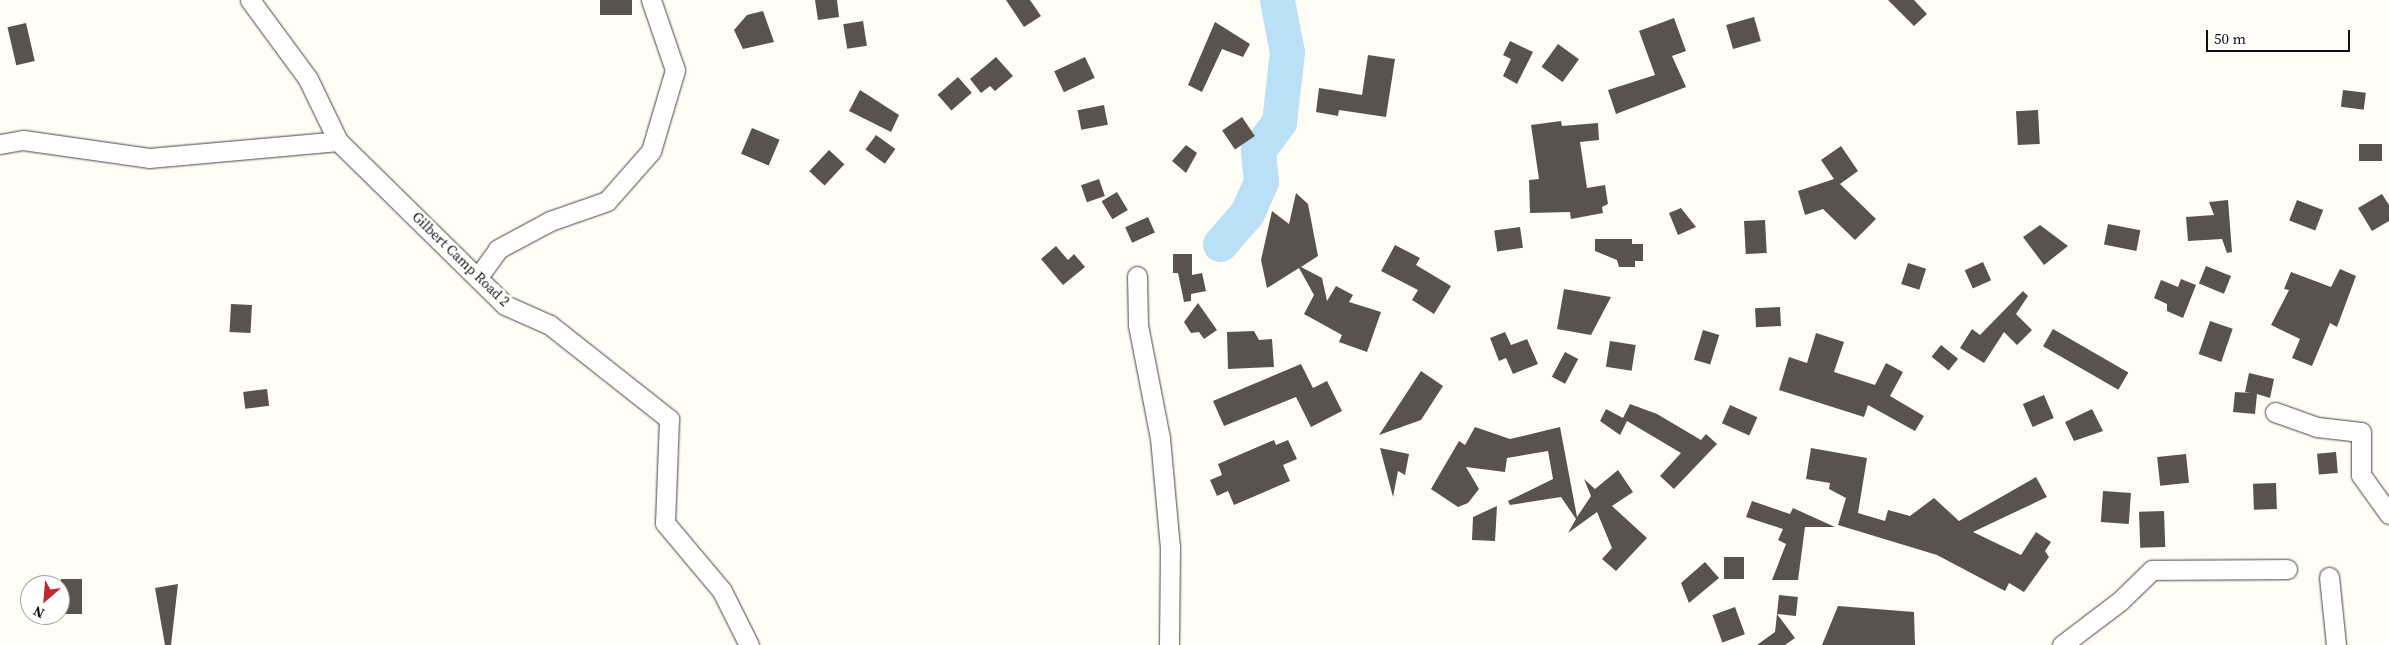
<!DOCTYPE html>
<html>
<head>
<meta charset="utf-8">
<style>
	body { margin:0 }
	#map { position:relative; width:2389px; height:645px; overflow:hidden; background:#fffdf5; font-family:"Source Serif 4",serif }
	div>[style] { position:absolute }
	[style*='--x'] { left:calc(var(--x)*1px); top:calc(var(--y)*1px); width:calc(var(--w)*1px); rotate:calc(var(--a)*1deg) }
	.river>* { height:35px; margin:-17.5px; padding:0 17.5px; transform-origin:17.5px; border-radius:17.5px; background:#b9e0f7 }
	.building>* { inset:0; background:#5a524d; transform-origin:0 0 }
	.roads { filter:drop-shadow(0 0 1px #444) drop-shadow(0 0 1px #444) }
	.minor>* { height:19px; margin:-9.5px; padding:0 9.5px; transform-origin:9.5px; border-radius:9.5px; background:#fff }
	span { translate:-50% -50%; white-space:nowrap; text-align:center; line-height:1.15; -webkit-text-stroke:5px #fff; paint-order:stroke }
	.street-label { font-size:14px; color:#111 }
	.north { position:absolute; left:20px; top:575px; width:50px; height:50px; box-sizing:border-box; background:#fff; border:1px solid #a0a0a0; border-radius:50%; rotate:207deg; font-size:14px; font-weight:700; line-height:20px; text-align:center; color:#111 }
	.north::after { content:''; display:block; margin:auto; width:18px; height:22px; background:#c4262e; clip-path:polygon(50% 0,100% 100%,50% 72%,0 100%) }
	.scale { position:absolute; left:2206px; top:30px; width:144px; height:22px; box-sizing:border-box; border:2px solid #111; border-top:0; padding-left:6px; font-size:15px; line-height:18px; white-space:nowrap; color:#111; -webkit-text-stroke:4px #fff; paint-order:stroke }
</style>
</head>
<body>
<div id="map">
	<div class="river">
		<i style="--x:1220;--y:244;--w:41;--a:-48.9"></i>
		<i style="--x:1247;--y:213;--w:35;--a:-66"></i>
		<i style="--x:1261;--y:181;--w:31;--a:-96"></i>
		<i style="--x:1258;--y:150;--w:35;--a:-53"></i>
		<i style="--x:1279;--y:122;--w:70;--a:-83.5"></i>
		<i style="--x:1287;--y:52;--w:53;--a:-100.9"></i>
	</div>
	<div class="building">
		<i style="left:600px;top:0;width:32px;height:15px"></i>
		<i style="clip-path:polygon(815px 0,837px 0,839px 17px,818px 20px)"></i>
		<i style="clip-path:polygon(1006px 0,1030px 0,1041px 16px,1024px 27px)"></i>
		<i style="clip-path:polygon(1888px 0,1914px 0,1927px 14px,1914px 26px)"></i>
		<i style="clip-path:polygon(763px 11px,774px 42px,743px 49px,734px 30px,747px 15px)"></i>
		<i style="left:1754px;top:17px;width:25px;height:29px;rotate:74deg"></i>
		<i style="clip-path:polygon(1674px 18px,1686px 51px,1672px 56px,1686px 87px,1616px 114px,1608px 90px,1655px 75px,1639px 31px)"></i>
		<i style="left:863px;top:21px;width:25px;height:20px;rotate:81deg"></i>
		<i style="clip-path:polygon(1215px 22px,1250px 44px,1243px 57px,1222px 49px,1202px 92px,1188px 85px)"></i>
		<i style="left:26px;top:23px;width:39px;height:19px;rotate:77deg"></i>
		<i style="clip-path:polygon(1510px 41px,1533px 52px,1517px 84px,1503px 76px,1511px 59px,1503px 55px)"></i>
		<i style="left:1558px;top:44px;width:26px;height:28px;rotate:36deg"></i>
		<i style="clip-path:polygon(1368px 55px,1395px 59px,1386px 117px,1339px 110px,1338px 116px,1316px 112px,1319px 88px,1362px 95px)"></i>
		<i style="clip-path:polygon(996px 57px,1013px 76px,995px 91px,990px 86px,981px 93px,970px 79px)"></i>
		<i style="left:1085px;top:57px;width:23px;height:34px;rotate:65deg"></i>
		<i style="left:958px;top:77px;width:21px;height:27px;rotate:49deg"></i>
		<i style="clip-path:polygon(860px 90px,899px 115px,891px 132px,849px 111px)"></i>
		<i style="left:2343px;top:90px;width:23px;height:17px;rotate:7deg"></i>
		<i style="left:1104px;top:105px;width:20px;height:27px;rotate:79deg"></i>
		<i style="left:2038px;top:110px;width:34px;height:22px;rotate:87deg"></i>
		<i style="left:1242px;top:117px;width:23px;height:24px;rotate:56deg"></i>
		<i style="clip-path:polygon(1561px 121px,1562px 126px,1598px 123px,1599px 140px,1580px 142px,1587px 188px,1605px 185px,1608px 204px,1602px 207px,1603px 213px,1571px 219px,1570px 212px,1530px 213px,1529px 180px,1539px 179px,1531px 125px)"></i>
		<i style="left:752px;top:128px;width:30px;height:28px;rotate:23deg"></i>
		<i style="left:876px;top:135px;width:24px;height:18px;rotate:36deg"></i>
		<i style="left:2382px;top:144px;width:17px;height:23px;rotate:90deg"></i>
		<i style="clip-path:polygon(1186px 145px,1197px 153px,1186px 173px,1172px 161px)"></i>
		<i style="clip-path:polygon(1841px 146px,1858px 171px,1840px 184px,1876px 219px,1855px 240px,1823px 209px,1805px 215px,1798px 191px,1834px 179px,1821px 160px)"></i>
		<i style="left:829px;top:150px;width:21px;height:29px;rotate:43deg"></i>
		<i style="left:1099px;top:179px;width:18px;height:19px;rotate:71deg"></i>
		<i style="left:1117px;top:192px;width:21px;height:18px;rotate:59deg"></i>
		<i style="clip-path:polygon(1296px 193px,1308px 204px,1318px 256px,1301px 267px,1322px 278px,1327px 301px,1336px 286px,1353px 295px,1349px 302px,1381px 312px,1367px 352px,1339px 342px,1342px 335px,1304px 314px,1314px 295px,1299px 268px,1267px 288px,1261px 260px,1272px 211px,1289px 224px)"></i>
		<i style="clip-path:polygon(2382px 194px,2389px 205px,2389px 221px,2372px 231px,2358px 208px)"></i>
		<i style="clip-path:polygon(2228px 200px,2232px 252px,2227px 253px,2222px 239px,2188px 241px,2186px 217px,2214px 215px,2209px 202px)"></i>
		<i style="left:2297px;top:200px;width:28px;height:22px;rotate:21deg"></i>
		<i style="clip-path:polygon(1681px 208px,1696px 227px,1678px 235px,1669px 213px)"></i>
		<i style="left:1148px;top:217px;width:17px;height:25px;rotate:66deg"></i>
		<i style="left:1765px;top:220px;width:33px;height:21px;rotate:87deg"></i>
		<i style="left:2108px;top:224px;width:33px;height:21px;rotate:11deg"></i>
		<i style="clip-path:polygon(2040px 225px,2068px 246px,2044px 265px,2023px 237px)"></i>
		<i style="left:1520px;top:227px;width:21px;height:26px;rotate:82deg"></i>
		<i style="clip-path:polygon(1595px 239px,1632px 239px,1632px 244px,1643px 244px,1643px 261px,1635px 261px,1635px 267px,1619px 267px,1617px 260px,1595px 251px)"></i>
		<i style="clip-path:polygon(1395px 245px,1420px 258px,1416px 265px,1451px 286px,1434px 314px,1412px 300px,1418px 290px,1381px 271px)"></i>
		<i style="clip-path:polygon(1056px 246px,1068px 260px,1074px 254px,1085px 267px,1063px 285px,1041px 259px)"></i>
		<i style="clip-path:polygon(1173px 254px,1192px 254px,1192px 275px,1202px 273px,1206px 291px,1191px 294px,1191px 301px,1184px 302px,1178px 273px,1173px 273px)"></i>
		<i style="left:1983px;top:262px;width:20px;height:20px;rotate:66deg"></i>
		<i style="left:1908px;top:263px;width:19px;height:22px;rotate:18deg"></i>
		<i style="left:2206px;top:266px;width:27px;height:19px;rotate:22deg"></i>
		<i style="clip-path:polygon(2340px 269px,2356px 276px,2337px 327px,2330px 323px,2312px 366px,2292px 358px,2300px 339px,2271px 325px,2289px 290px,2284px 289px,2291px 272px,2331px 287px)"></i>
		<i style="clip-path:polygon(2181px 279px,2196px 285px,2183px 318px,2167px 311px,2167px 304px,2154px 298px,2161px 280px,2178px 287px)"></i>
		<i style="clip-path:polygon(1564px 289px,1611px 297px,1591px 335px,1557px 329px)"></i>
		<i style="clip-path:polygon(2023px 291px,2028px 296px,2016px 314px,2032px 330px,2017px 345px,2004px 332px,1984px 363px,1960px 348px,1972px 329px,1980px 335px)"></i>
		<i style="clip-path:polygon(1198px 303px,1217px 330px,1204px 339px,1199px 332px,1191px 333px,1184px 322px)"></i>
		<i style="left:231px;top:304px;width:21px;height:28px;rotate:3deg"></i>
		<i style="left:1780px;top:307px;width:19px;height:25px;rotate:87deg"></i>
		<i style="left:2210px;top:321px;width:24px;height:35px;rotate:19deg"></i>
		<i style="left:2053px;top:329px;width:87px;height:20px;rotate:30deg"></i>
		<i style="left:1703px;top:330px;width:17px;height:31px;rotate:17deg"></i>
		<i style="clip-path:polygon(1254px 331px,1259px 340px,1272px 339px,1274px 367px,1228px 369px,1227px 332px)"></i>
		<i style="clip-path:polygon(1505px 332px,1511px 345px,1527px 339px,1538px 364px,1513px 374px,1506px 358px,1499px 361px,1490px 338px)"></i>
		<i style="clip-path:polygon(1816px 333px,1844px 342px,1834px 372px,1875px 385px,1886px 363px,1903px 372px,1890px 396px,1924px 416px,1915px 431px,1868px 405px,1864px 417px,1779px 390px,1789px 357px,1807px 363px)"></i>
		<i style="left:1610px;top:341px;width:26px;height:26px;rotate:9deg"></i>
		<i style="left:1941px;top:345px;width:22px;height:15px;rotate:39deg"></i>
		<i style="left:1565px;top:352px;width:15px;height:28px;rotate:28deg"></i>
		<i style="clip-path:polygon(1301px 364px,1313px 388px,1327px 381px,1342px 411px,1311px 427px,1296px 397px,1224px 426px,1213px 401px)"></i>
		<i style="clip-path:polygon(1421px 371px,1443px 386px,1421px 420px,1379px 435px)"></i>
		<i style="clip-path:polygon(2249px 373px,2274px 379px,2270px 398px,2257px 394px,2255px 414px,2233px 412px,2235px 392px,2251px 393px,2245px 392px)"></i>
		<i style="left:267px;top:389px;width:17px;height:24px;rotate:83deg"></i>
		<i style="left:2044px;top:395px;width:25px;height:23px;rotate:67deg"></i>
		<i style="clip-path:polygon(1630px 404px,1657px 414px,1701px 440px,1706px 434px,1717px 444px,1674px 489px,1660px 476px,1681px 453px,1627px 421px,1620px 435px,1600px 421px,1606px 409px,1623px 418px)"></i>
		<i style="left:1730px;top:405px;width:30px;height:20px;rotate:24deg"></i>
		<i style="clip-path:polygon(2092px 409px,2103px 431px,2074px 441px,2065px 422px)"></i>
		<i style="clip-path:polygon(1475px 427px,1510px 439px,1560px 427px,1577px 517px,1591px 496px,1584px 479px,1595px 489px,1618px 470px,1633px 492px,1612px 506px,1647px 538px,1616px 571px,1602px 559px,1612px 548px,1597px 512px,1568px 533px,1576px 519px,1561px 497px,1510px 505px,1508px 501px,1553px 479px,1548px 451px,1507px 458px,1505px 472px,1466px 467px,1479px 489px,1468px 503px,1458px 507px,1431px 489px,1459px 441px,1465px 445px)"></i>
		<i style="clip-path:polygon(1274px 440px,1276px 445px,1288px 440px,1297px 459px,1283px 465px,1290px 481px,1234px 505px,1228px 491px,1217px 496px,1210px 480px,1222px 475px,1218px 464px)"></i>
		<i style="clip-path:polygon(1380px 448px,1409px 454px,1405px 475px,1398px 471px,1393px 497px)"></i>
		<i style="clip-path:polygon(1811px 448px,1867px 458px,1858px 513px,1885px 521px,1888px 510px,1910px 516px,1934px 498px,1959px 521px,2036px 477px,2047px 497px,1973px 532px,2021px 555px,2036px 532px,2051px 542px,2045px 551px,2049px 557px,2024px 592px,2009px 583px,2005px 591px,1937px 555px,1838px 525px,1846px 498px,1829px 489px,1830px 483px,1806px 479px)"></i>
		<i style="left:2336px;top:452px;width:21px;height:19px;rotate:85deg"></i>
		<i style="left:2186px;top:454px;width:29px;height:29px;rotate:84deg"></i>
		<i style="left:2276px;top:483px;width:26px;height:23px;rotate:88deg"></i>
		<i style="left:2103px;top:491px;width:28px;height:31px;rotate:4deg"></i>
		<i style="clip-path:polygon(1752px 501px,1790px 514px,1793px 508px,1835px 527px,1805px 527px,1798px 580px,1772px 580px,1786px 544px,1778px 540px,1783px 529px,1746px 517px)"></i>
		<i style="clip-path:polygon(1497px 506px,1495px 541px,1472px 540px,1473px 517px)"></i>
		<i style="left:2164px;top:511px;width:36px;height:25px;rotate:88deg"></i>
		<i style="left:1724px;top:557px;width:20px;height:22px"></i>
		<i style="clip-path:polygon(1705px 562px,1719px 578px,1689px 603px,1681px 583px)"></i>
		<i style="left:61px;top:579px;width:21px;height:35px"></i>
		<i style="clip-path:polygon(178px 584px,171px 645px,165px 645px,155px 588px)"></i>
		<i style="left:1779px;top:595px;width:19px;height:19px;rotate:6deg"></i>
		<i style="clip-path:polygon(1838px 606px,1914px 612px,1915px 645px,1822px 645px)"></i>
		<i style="left:1735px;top:607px;width:29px;height:24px;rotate:70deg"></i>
		<i style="clip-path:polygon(1777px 614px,1795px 638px,1785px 645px,1757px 645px,1775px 632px)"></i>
	</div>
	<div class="roads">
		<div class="minor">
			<i style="--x:250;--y:0;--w:98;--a:53.7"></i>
			<i style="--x:308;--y:79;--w:69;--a:64.2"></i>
			<i style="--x:338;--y:141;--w:234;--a:44.5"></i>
			<i style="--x:505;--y:305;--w:49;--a:24"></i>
			<i style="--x:550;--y:325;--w:152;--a:38.3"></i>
			<i style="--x:669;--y:419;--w:104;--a:92.2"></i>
			<i style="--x:665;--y:523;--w:89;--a:50"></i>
			<i style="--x:722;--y:591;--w:60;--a:63.4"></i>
			<i style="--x:0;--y:144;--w:23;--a:-10"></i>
			<i style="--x:23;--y:140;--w:127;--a:8.1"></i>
			<i style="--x:149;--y:158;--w:190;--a:-5.1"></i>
			<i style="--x:1137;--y:276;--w:49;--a:88.8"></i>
			<i style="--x:1138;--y:325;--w:115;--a:79"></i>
			<i style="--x:1160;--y:438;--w:109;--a:84.8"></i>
			<i style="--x:1170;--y:547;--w:98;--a:90.6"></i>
			<i style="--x:478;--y:277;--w:34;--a:-54"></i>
			<i style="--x:498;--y:249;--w:59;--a:-28.3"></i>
			<i style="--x:550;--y:221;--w:60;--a:-19.3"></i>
			<i style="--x:607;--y:201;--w:67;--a:-48.7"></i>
			<i style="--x:651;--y:151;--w:84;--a:-73.5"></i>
			<i style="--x:675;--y:70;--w:74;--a:-108.9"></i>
			<i style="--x:2275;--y:412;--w:45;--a:19.7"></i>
			<i style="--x:2317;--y:427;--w:44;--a:6.5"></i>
			<i style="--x:2361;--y:432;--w:43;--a:90"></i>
			<i style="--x:2361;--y:475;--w:48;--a:54.3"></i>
			<i style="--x:2329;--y:577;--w:68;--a:84.1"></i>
			<i style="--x:2062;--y:645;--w:73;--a:-37.2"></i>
			<i style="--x:2120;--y:601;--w:45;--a:-44.1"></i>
			<i style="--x:2152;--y:570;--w:135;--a:-0.4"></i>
		</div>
	</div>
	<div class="street-label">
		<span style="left:461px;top:259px;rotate:44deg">Gilbert Camp Road 2</span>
	</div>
	<div class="north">N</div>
	<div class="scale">50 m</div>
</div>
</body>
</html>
